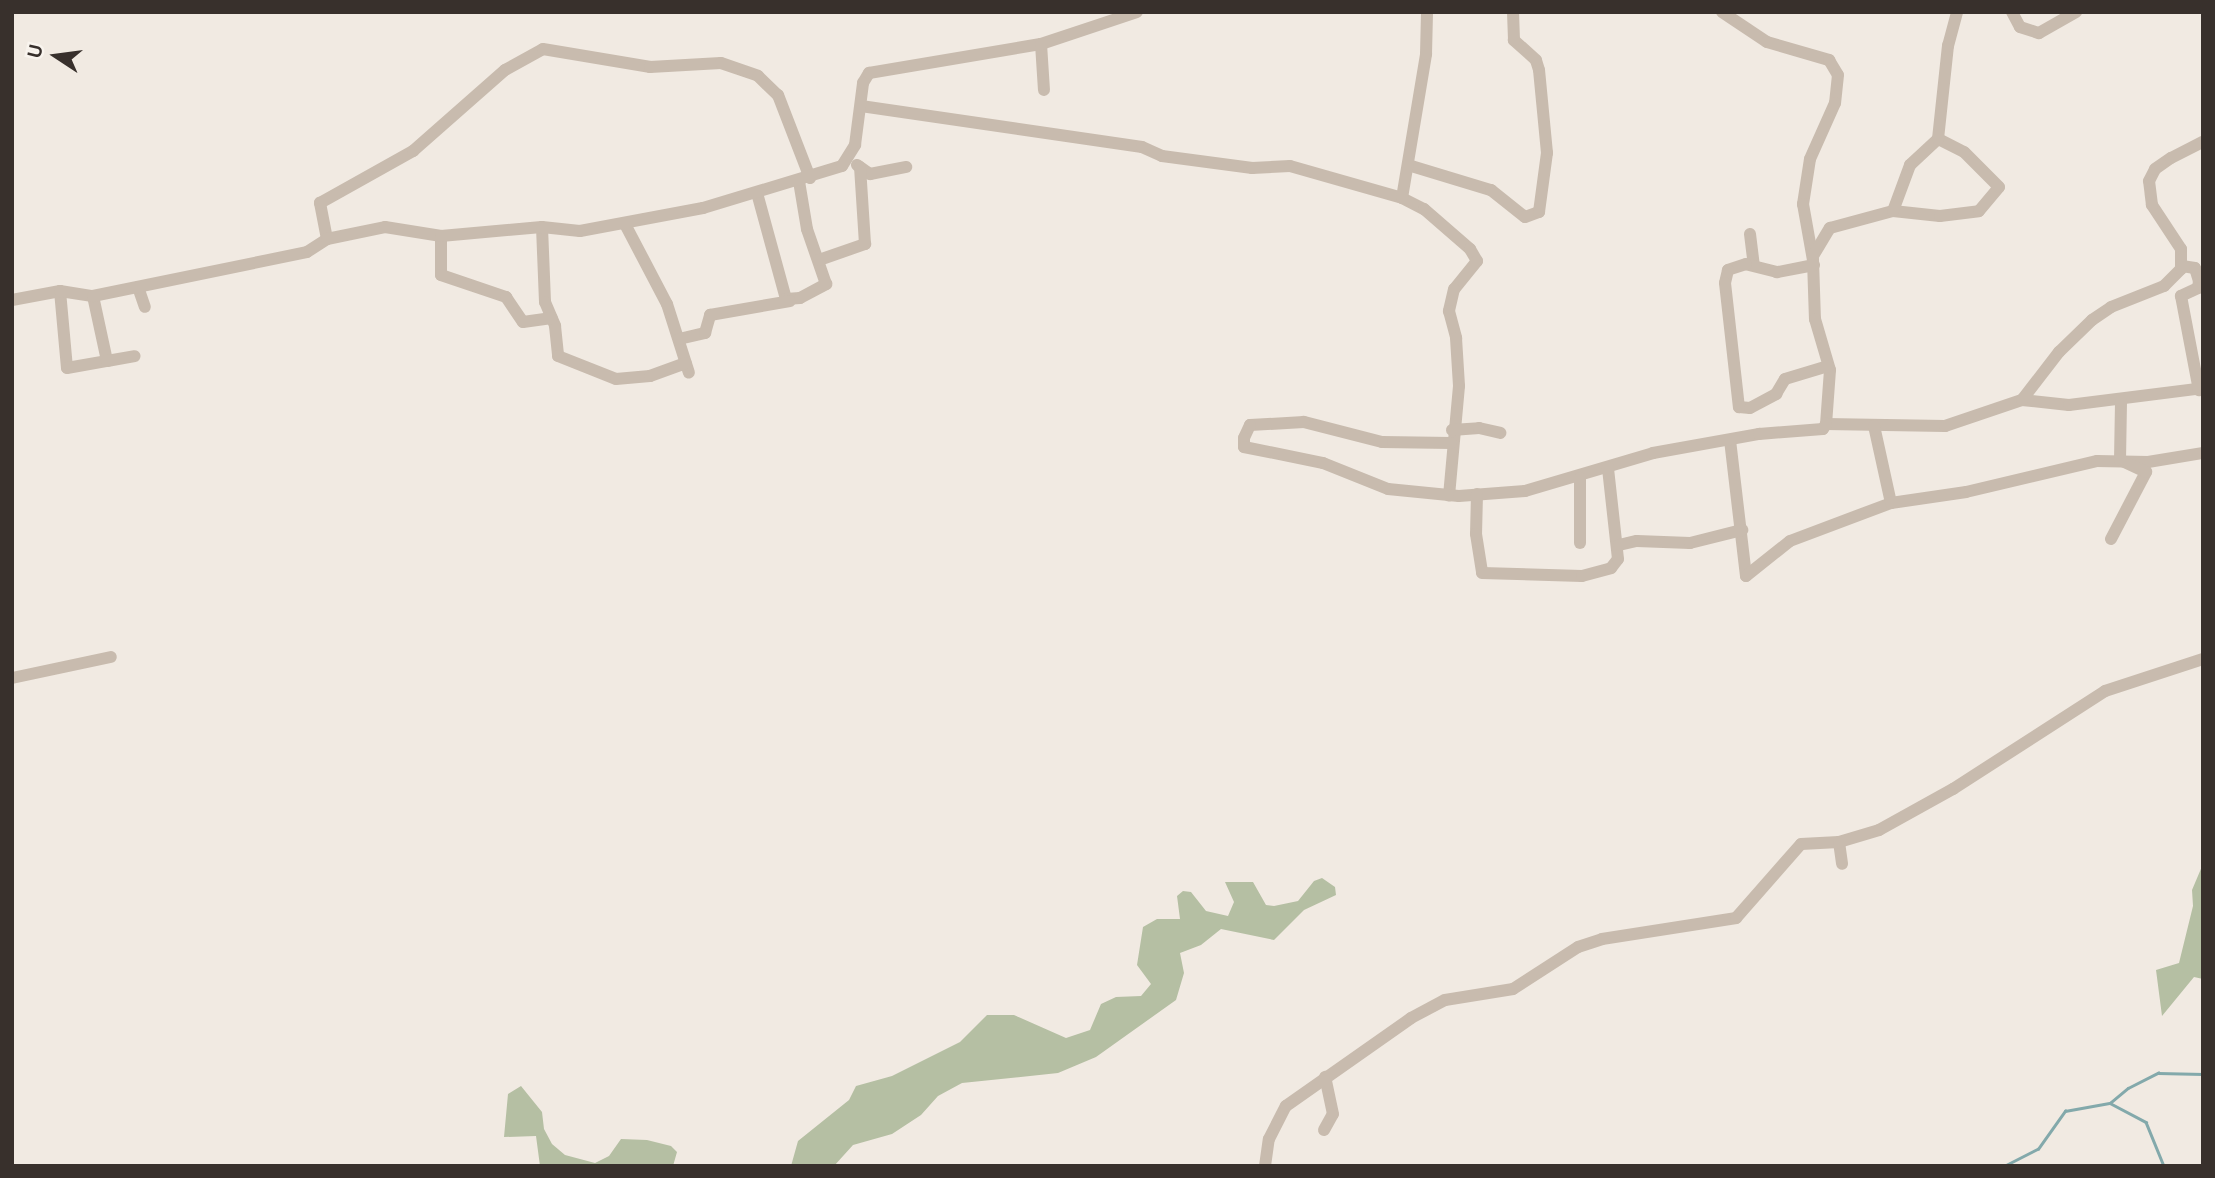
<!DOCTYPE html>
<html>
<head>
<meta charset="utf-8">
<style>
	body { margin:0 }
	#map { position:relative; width:2215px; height:1178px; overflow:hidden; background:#f1eae2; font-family:"DM Sans",sans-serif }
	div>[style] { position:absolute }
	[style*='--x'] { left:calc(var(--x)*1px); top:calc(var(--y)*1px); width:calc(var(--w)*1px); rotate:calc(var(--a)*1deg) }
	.green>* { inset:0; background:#b5bfa3 }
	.stream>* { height:2.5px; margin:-1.25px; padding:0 1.25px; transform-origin:1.25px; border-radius:1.25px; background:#83a9ab }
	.minor>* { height:12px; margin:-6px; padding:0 6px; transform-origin:6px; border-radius:6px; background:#c8bbae }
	span { translate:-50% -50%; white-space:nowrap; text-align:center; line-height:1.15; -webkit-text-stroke:7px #f9f4ee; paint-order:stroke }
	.frame { position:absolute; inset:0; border:14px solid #38302c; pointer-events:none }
	.north { position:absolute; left:21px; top:21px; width:70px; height:70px; -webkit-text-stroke:5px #f9f4ee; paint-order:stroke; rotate:283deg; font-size:19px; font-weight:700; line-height:28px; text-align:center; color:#38302c }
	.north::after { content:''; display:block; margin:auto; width:24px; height:32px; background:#38302c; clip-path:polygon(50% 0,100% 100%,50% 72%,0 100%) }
</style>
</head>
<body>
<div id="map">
	<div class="green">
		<i style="clip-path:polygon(2203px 864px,2203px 979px,2194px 977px,2162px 1016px,2156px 970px,2179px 963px,2193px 906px,2192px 890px)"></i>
		<i style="clip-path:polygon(1322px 878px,1335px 887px,1336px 895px,1304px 910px,1274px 940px,1221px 929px,1201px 945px,1180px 953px,1184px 973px,1176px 1000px,1096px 1057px,1058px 1073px,962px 1083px,938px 1096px,921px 1115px,892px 1134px,853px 1145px,834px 1166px,791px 1166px,798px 1141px,849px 1100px,856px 1086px,892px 1076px,960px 1042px,987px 1015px,1014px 1015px,1066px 1038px,1090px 1030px,1101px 1004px,1116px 997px,1141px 996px,1151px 984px,1137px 965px,1143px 927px,1157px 919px,1180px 919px,1177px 896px,1183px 891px,1191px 892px,1206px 911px,1228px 916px,1234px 902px,1225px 882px,1253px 882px,1266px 905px,1274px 906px,1298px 901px,1314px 881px)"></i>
		<i style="clip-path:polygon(521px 1086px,542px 1112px,544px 1129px,552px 1144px,565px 1155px,595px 1163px,609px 1156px,621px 1139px,647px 1140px,671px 1146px,677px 1152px,673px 1166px,540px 1166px,536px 1136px,504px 1137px,508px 1094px)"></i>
	</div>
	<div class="stream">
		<i style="--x:2110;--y:1103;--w:23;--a:-40"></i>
		<i style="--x:2128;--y:1088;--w:34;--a:-27"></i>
		<i style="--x:2158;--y:1073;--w:45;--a:1.3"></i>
		<i style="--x:2004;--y:1166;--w:38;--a:-27"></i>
		<i style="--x:2038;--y:1149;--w:47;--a:-54.6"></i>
		<i style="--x:2065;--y:1111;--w:46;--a:-10.1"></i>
		<i style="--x:2110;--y:1103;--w:41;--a:27.8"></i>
		<i style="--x:2146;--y:1122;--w:48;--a:67.8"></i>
	</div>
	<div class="minor">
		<i style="--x:1722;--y:12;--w:54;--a:33.7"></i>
		<i style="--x:1767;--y:42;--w:65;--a:16.2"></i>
		<i style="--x:1829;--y:60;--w:17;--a:59"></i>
		<i style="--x:1838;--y:75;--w:28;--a:96"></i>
		<i style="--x:1835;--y:103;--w:61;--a:114.1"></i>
		<i style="--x:1810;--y:159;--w:46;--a:98.8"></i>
		<i style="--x:1803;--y:204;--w:57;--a:79.9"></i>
		<i style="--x:1813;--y:260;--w:59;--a:88.1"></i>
		<i style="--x:1815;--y:319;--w:53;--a:73.6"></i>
		<i style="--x:1830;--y:370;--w:54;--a:94.2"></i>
		<i style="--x:1826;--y:424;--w:119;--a:1"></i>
		<i style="--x:1945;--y:426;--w:81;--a:-18.7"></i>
		<i style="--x:2022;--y:400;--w:47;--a:6.1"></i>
		<i style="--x:2069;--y:405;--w:135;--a:-7.2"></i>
		<i style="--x:2012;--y:12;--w:17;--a:62"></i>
		<i style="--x:2020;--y:27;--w:20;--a:18"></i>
		<i style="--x:2039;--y:33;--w:43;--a:-29.6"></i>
		<i style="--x:1041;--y:44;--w:46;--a:86.3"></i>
		<i style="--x:861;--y:106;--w:284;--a:8.3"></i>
		<i style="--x:1142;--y:147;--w:22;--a:24"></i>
		<i style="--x:1162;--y:156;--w:91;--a:7.6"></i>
		<i style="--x:1252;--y:168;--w:38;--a:-3"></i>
		<i style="--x:1290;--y:166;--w:116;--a:15.9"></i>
		<i style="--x:1402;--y:198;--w:25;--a:27"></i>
		<i style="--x:1424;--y:209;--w:61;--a:41"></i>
		<i style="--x:1470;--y:249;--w:14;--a:60"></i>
		<i style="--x:1477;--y:261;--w:36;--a:129"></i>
		<i style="--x:1454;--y:289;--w:23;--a:103"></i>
		<i style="--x:1449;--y:311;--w:28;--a:75"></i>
		<i style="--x:1456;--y:338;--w:48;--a:86.4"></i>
		<i style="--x:1459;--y:386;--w:110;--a:95.2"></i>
		<i style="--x:857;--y:165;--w:16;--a:35"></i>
		<i style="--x:870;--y:174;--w:37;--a:-11"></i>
		<i style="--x:1408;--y:165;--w:87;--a:16.8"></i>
		<i style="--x:1491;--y:190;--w:43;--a:38.5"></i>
		<i style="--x:1525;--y:217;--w:15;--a:-20"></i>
		<i style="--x:1539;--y:212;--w:60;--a:-82.3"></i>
		<i style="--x:1547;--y:153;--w:83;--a:-95.5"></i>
		<i style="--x:1539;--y:70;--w:10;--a:-107"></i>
		<i style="--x:1536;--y:60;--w:30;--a:-138"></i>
		<i style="--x:1514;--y:40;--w:28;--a:-92"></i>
		<i style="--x:757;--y:193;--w:110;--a:74.7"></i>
		<i style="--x:786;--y:299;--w:14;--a:-4"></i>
		<i style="--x:800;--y:298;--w:30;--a:-28"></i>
		<i style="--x:826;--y:284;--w:58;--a:-109.1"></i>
		<i style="--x:807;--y:229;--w:49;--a:-99.5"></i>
		<i style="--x:1402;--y:198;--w:146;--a:-80.5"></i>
		<i style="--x:1426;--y:54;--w:42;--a:-88.6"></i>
		<i style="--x:1893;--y:211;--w:47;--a:6.1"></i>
		<i style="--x:1940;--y:216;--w:39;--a:-7"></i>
		<i style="--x:1979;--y:211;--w:31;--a:-50"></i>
		<i style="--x:1999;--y:187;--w:49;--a:-135"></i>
		<i style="--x:1964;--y:152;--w:29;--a:-153"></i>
		<i style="--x:626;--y:226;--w:88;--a:62.3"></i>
		<i style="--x:667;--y:304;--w:72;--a:72.3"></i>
		<i style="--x:542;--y:227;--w:75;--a:87.7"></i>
		<i style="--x:545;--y:302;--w:26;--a:67"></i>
		<i style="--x:555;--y:326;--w:30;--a:84"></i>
		<i style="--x:558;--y:356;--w:62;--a:21.6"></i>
		<i style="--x:616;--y:379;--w:34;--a:-5"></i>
		<i style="--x:650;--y:376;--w:38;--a:-20"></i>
		<i style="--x:1750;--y:234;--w:31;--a:83"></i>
		<i style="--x:441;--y:236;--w:39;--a:90"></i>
		<i style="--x:441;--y:275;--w:69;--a:18.7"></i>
		<i style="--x:506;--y:297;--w:30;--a:56"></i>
		<i style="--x:523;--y:322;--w:29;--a:-8"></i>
		<i style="--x:327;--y:239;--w:37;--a:-101"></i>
		<i style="--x:320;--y:203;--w:107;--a:-29.2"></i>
		<i style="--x:413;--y:151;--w:123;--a:-41.4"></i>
		<i style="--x:505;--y:70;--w:43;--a:-28.9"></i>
		<i style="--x:543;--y:49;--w:109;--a:9.5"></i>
		<i style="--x:650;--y:67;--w:71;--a:-3.2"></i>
		<i style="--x:721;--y:63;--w:39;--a:19"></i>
		<i style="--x:758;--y:76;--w:28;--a:44"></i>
		<i style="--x:778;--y:95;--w:89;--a:68.9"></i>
		<i style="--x:1813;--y:256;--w:33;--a:-59"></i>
		<i style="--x:1830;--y:228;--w:65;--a:-15.1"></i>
		<i style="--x:1893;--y:211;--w:49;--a:-69.7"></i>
		<i style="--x:1910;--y:165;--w:38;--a:-43"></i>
		<i style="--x:1938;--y:139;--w:94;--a:-83.9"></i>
		<i style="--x:1948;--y:46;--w:35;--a:-75"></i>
		<i style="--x:819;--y:260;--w:49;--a:-19.2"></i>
		<i style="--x:865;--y:244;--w:77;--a:-93.7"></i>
		<i style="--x:1814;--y:265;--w:38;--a:169"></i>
		<i style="--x:1777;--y:272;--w:32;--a:-166"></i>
		<i style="--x:1746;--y:264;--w:19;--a:162"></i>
		<i style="--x:1728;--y:270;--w:13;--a:103"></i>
		<i style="--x:1725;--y:283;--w:125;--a:83.6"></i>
		<i style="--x:1739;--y:407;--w:11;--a:5"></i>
		<i style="--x:1750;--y:408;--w:30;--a:-28"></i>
		<i style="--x:1776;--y:394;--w:17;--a:-59"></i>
		<i style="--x:1785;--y:379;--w:45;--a:-16.8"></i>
		<i style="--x:2182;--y:266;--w:13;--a:9"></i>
		<i style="--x:2195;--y:268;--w:14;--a:73"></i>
		<i style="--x:2199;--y:281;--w:7;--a:98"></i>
		<i style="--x:2198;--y:288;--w:19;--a:155"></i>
		<i style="--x:2181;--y:296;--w:96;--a:79.2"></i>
		<i style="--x:138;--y:287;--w:21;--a:71"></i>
		<i style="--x:60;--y:291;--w:77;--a:84.8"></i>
		<i style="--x:67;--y:368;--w:41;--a:-9.9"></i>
		<i style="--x:93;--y:296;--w:66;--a:77.8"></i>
		<i style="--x:107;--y:361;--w:28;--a:-10"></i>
		<i style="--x:12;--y:300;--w:49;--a:-10.6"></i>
		<i style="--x:60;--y:291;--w:33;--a:9"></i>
		<i style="--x:93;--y:296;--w:218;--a:-11.6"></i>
		<i style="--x:307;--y:252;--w:24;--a:-33"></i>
		<i style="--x:327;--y:239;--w:59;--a:-11.7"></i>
		<i style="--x:385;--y:227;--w:57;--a:9.1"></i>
		<i style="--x:441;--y:236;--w:101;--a:-5.1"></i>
		<i style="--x:542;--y:227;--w:38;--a:6"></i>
		<i style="--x:580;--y:231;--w:125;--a:-10.6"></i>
		<i style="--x:703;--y:208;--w:145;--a:-16.8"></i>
		<i style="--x:842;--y:166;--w:25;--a:-58"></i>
		<i style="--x:855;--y:145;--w:63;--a:-82.6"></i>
		<i style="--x:863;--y:83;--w:12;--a:-59"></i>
		<i style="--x:869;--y:73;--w:174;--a:-9.6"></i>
		<i style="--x:1041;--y:44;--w:101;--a:-18.4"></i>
		<i style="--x:679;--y:339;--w:27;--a:-13"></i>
		<i style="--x:705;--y:333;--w:19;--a:-74"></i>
		<i style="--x:710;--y:315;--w:81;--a:-9.9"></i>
		<i style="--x:2022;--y:400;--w:61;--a:-52.4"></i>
		<i style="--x:2059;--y:352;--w:46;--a:-44.1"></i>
		<i style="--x:2092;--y:320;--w:23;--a:-34"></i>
		<i style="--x:2111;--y:307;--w:57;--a:-21.6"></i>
		<i style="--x:2164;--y:286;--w:24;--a:-45"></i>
		<i style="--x:2181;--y:269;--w:20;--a:-90"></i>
		<i style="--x:2181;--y:249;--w:53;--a:-123.4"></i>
		<i style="--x:2152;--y:205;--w:24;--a:-97"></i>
		<i style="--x:2149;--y:181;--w:13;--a:-63"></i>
		<i style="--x:2155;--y:169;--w:19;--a:-35"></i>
		<i style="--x:2171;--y:158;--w:36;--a:-27"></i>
		<i style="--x:1452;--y:430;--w:27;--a:-4"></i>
		<i style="--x:1479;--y:428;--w:22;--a:13"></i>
		<i style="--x:1730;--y:440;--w:137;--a:83.3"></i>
		<i style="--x:1746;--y:576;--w:56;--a:-38.5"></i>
		<i style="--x:1790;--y:541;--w:108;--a:-20.6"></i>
		<i style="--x:1891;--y:503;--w:79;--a:-102.4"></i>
		<i style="--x:1451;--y:443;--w:69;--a:-179.2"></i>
		<i style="--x:1382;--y:442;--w:81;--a:-165.6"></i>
		<i style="--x:1304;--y:422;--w:54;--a:176.8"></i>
		<i style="--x:1250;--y:425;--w:14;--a:115"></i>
		<i style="--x:1244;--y:438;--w:9;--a:90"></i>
		<i style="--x:1244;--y:447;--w:81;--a:11.4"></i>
		<i style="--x:1323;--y:463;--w:70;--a:21.8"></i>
		<i style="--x:1388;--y:489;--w:71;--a:5.6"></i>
		<i style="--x:1459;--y:496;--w:66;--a:-4.3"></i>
		<i style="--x:1525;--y:491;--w:134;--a:-16.5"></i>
		<i style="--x:1653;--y:453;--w:108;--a:-10.2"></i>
		<i style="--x:1759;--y:434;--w:64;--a:-4.5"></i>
		<i style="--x:1823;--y:429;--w:6;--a:-59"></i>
		<i style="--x:1580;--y:478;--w:65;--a:90"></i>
		<i style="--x:1477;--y:494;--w:40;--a:91.4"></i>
		<i style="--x:1476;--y:534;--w:39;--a:81"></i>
		<i style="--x:1482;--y:573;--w:100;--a:1.7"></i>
		<i style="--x:1582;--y:576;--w:30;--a:-15"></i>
		<i style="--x:1611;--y:568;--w:11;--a:-52"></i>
		<i style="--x:1618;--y:559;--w:92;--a:-96.3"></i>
		<i style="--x:1891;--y:503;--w:76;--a:-8.3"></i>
		<i style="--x:1966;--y:492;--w:135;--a:-13.3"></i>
		<i style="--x:2097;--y:461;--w:51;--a:1.1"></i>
		<i style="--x:2148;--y:462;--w:56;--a:-9.3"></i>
		<i style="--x:2111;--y:539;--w:76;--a:-62.4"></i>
		<i style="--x:2146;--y:472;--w:29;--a:-155"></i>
		<i style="--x:2120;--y:460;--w:59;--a:-89"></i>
		<i style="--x:1619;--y:545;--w:18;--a:-13"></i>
		<i style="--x:1637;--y:541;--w:53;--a:2.2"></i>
		<i style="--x:1690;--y:543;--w:54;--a:-14"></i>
		<i style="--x:12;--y:678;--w:101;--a:-12"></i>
		<i style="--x:1839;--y:842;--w:22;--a:82"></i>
		<i style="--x:1324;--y:1130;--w:18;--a:-61"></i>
		<i style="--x:1333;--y:1114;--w:38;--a:-102"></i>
		<i style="--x:1265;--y:1166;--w:27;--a:-82"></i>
		<i style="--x:1269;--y:1139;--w:37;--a:-63"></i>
		<i style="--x:1286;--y:1106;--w:153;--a:-35.1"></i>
		<i style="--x:1411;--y:1018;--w:38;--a:-28"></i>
		<i style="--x:1445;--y:1000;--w:69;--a:-9.2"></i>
		<i style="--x:1513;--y:989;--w:77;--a:-32.9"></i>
		<i style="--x:1578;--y:947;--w:25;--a:-18"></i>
		<i style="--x:1602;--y:939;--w:136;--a:-8.9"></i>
		<i style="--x:1736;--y:918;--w:98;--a:-48.7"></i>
		<i style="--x:1801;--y:844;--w:38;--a:-3"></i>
		<i style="--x:1839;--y:842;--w:42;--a:-16.7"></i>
		<i style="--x:1879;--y:830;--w:85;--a:-29"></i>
		<i style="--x:1953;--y:789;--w:181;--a:-32.8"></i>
		<i style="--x:2105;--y:691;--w:103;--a:-18.1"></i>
	</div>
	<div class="frame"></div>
	<div class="north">U</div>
</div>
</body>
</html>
